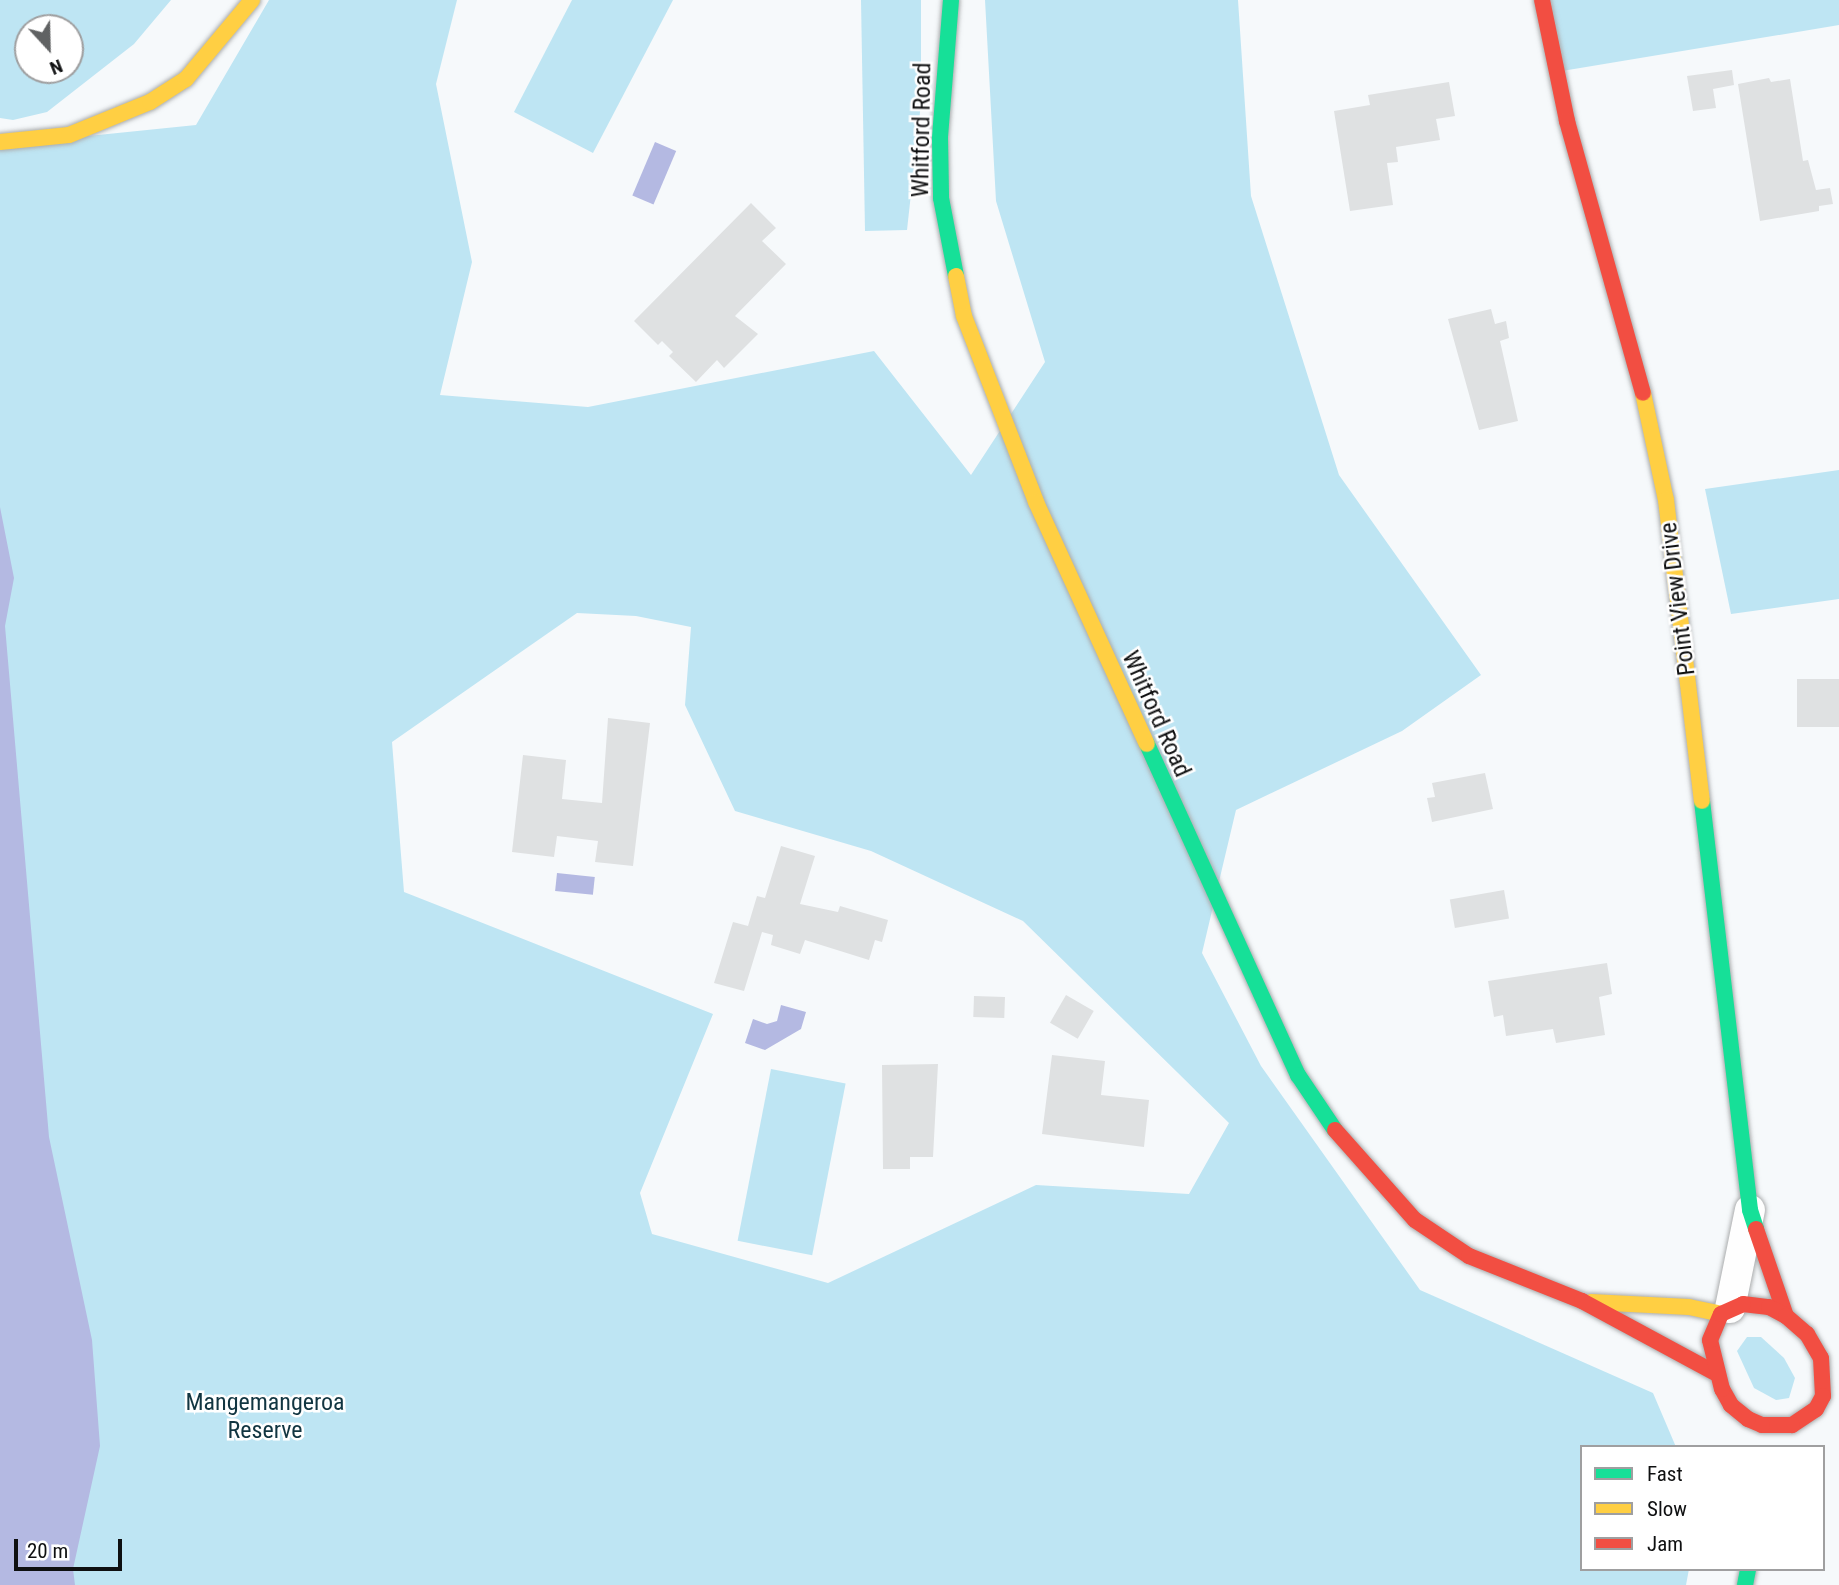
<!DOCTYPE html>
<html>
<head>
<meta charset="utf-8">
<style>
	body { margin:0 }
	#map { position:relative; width:1839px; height:1585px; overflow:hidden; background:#f6f9fb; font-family:"Roboto Condensed",sans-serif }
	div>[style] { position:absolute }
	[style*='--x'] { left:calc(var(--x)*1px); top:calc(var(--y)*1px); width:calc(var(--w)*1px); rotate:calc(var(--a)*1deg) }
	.green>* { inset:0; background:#bee5f3; transform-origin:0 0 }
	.water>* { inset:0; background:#b4b9e2; transform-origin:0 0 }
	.building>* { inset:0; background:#dfe1e2; transform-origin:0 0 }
	.roads { filter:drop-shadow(0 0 2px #abadae) drop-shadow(0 0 2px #abadae) }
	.street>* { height:30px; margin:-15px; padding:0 15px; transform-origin:15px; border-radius:15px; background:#fefefe }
	.fast>* { height:16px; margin:-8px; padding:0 8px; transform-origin:8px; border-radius:8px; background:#16e098 }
	.slow>* { height:16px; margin:-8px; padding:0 8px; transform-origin:8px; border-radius:8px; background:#ffcf43 }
	.jam>* { height:16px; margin:-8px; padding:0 8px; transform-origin:8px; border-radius:8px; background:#f24e42 }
	span { translate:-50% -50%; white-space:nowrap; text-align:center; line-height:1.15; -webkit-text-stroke:5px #fff; paint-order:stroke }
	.street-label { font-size:24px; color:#0f1011 }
	.park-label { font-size:24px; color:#113541 }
	.legend { position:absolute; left:1580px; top:1445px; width:245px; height:126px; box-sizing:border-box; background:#fff; border:2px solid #9f9fa0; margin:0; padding:9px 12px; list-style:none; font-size:21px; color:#0f1011 }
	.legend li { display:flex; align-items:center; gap:14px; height:35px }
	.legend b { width:35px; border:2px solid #9f9fa0 }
	.north { position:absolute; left:14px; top:14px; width:70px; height:70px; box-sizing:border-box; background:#fff; border:2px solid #9f9fa0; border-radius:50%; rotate:158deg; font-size:19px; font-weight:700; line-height:28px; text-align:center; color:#0f1011 }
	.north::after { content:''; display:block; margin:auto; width:24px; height:32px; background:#606263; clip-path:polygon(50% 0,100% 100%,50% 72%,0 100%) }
	.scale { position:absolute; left:14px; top:1539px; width:108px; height:32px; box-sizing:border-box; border:4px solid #0f1011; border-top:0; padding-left:9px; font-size:21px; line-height:24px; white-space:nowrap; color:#0f1011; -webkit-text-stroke:5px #fff; paint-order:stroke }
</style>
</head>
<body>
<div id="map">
	<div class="green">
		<i style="clip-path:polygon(evenodd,0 0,171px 0,134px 44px,47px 112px,13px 120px,0 118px,0 0,28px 28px,70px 28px,70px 70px,28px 70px,28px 28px)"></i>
		<i style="clip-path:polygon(evenodd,269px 0,457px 0,436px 84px,472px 262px,440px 395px,588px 407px,874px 351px,971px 475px,1045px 362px,996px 201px,985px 0,1238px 0,1251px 196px,1339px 475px,1481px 675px,1402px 731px,1236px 810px,1202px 953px,1261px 1066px,1420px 1290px,1653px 1393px,1676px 1447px,1582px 1447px,1582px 1569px,1689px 1569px,1686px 1585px,0 1585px,0 145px,196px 125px,269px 0,577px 613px,636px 616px,691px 627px,685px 705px,735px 811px,871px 851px,1023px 921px,1229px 1123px,1189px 1194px,1036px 1185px,828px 1283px,652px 1234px,640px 1193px,713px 1014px,404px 892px,392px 742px,577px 613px)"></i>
		<i style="clip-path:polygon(572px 0,673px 0,593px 153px,514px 112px)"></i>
		<i style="clip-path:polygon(861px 0,921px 0,921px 103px,907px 230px,865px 231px)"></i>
		<i style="clip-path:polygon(1542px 0,1839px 0,1839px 25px,1556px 72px)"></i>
		<i style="clip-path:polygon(1839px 470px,1839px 599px,1731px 614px,1705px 489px)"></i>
		<i style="left:771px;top:1069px;width:76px;height:175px;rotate:11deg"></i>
		<i style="clip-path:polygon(1747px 1337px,1761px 1337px,1784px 1358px,1795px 1378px,1789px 1398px,1776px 1400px,1754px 1388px,1737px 1351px)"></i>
	</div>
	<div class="water">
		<i style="left:655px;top:142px;width:23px;height:58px;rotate:23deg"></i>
		<i style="clip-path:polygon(0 507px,14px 578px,5px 626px,49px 1137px,92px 1340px,100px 1446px,73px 1569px,75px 1585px,0 1585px)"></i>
		<i style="left:557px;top:873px;width:38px;height:18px;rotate:6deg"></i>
		<i style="clip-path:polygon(781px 1005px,806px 1012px,801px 1029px,765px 1050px,745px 1043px,753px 1019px,767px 1024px,777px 1021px)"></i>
	</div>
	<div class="building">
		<i style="clip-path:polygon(1732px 70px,1734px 85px,1713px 89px,1716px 108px,1693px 111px,1687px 76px)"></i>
		<i style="clip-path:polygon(1769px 78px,1771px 82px,1790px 79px,1803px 161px,1808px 160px,1816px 190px,1830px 188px,1833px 204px,1819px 206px,1819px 211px,1760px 221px,1738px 84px)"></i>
		<i style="clip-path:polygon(1449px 82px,1455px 116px,1436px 119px,1440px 140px,1396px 147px,1398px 162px,1387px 163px,1393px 205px,1350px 211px,1334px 111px,1370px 105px,1368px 95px)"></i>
		<i style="clip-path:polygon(751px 203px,776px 228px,762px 241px,786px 264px,735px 316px,758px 334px,724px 368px,717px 360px,696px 382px,669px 356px,673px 352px,662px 341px,658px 345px,634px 321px)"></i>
		<i style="clip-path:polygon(1491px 309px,1495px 324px,1506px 321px,1509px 338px,1500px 341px,1518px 421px,1479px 430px,1448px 319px)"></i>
		<i style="left:1839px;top:679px;width:48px;height:42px;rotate:90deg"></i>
		<i style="clip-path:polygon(608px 718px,650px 723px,633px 866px,595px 862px,598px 841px,557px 836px,554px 857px,512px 852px,523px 755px,566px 760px,562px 799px,602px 803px)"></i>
		<i style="clip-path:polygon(1485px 773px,1493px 809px,1432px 822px,1427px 798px,1435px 797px,1432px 783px)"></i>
		<i style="clip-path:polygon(781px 846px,815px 856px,800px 904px,838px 912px,840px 906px,888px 920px,882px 942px,875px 940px,869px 960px,805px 940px,800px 954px,771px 945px,773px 935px,762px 932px,744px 991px,714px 983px,733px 922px,748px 926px,757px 896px,765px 898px)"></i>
		<i style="left:1504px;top:890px;width:29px;height:55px;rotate:80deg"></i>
		<i style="clip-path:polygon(1607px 963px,1612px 994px,1599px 997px,1605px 1035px,1556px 1043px,1553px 1029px,1506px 1036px,1503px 1015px,1494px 1017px,1488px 981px)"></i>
		<i style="left:1066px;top:995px;width:32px;height:32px;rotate:30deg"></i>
		<i style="left:974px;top:996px;width:31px;height:21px;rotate:2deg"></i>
		<i style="clip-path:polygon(1052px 1055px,1105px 1061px,1101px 1095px,1149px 1100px,1144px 1147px,1042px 1134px)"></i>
		<i style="clip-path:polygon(938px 1064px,933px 1157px,910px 1157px,910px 1169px,883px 1169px,882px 1065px)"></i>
	</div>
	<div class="roads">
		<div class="street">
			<i style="--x:1730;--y:1308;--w:100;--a:-78.5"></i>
		</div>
		<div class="fast">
			<i style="--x:951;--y:0;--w:138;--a:94.6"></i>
			<i style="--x:940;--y:138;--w:60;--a:89"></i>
			<i style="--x:941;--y:198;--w:79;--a:79.1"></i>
			<i style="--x:1147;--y:744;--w:364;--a:65.5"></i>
			<i style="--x:1298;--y:1075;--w:66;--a:56.1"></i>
			<i style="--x:1702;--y:801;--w:412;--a:83.3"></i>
			<i style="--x:1750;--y:1210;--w:20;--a:72"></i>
			<i style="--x:1745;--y:1585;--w:16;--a:-79"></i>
		</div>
		<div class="slow">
			<i style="--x:0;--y:142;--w:69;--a:-5.8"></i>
			<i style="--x:69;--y:135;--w:87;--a:-22.2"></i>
			<i style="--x:150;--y:102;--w:43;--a:-32.6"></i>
			<i style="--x:186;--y:79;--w:103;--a:-50.1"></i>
			<i style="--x:956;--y:276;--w:41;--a:78.7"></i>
			<i style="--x:964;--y:316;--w:199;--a:68.8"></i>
			<i style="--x:1036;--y:502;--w:266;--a:65.4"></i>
			<i style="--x:1643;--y:393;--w:109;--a:77.9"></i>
			<i style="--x:1666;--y:500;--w:303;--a:83.2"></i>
			<i style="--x:1591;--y:1302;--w:98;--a:2.9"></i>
			<i style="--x:1689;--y:1307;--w:33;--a:12"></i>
		</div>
		<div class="jam">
			<i style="--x:1542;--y:0;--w:124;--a:78.3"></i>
			<i style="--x:1567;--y:121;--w:282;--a:74.4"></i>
			<i style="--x:1335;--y:1130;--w:120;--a:48.4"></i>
			<i style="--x:1415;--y:1220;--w:65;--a:33.7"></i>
			<i style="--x:1469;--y:1256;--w:122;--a:21.7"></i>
			<i style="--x:1582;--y:1301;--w:151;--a:28.4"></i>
			<i style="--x:1756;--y:1229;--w:92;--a:71"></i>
			<i style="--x:1743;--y:1304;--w:26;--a:7"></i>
			<i style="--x:1769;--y:1307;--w:19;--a:28"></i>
			<i style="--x:1786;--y:1316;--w:28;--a:41"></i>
			<i style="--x:1807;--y:1334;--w:28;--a:60"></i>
			<i style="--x:1821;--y:1358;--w:38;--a:87"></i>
			<i style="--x:1823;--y:1396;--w:15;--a:118"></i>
			<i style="--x:1816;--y:1409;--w:29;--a:146"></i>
			<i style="--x:1792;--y:1425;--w:30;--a:180"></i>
			<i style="--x:1762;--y:1425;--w:15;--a:-157"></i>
			<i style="--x:1748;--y:1419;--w:22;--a:-141"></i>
			<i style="--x:1731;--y:1405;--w:18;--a:-119"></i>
			<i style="--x:1722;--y:1389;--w:50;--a:-103.8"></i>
			<i style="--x:1710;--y:1340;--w:28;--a:-67"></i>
			<i style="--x:1721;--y:1314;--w:24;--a:-24"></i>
		</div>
	</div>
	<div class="street-label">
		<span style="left:922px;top:130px;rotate:-89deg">Whitford Road</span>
		<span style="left:1678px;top:599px;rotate:-97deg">Point View Drive</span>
		<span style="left:1156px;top:714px;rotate:66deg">Whitford Road</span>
	</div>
	<div class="park-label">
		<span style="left:265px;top:1417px">Mangemangeroa<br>Reserve</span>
	</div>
	<ul class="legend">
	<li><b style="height:9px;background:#16e098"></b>Fast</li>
	<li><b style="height:9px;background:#ffcf43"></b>Slow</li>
	<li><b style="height:9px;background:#f24e42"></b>Jam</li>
	</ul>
	<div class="north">N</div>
	<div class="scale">20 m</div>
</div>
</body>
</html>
